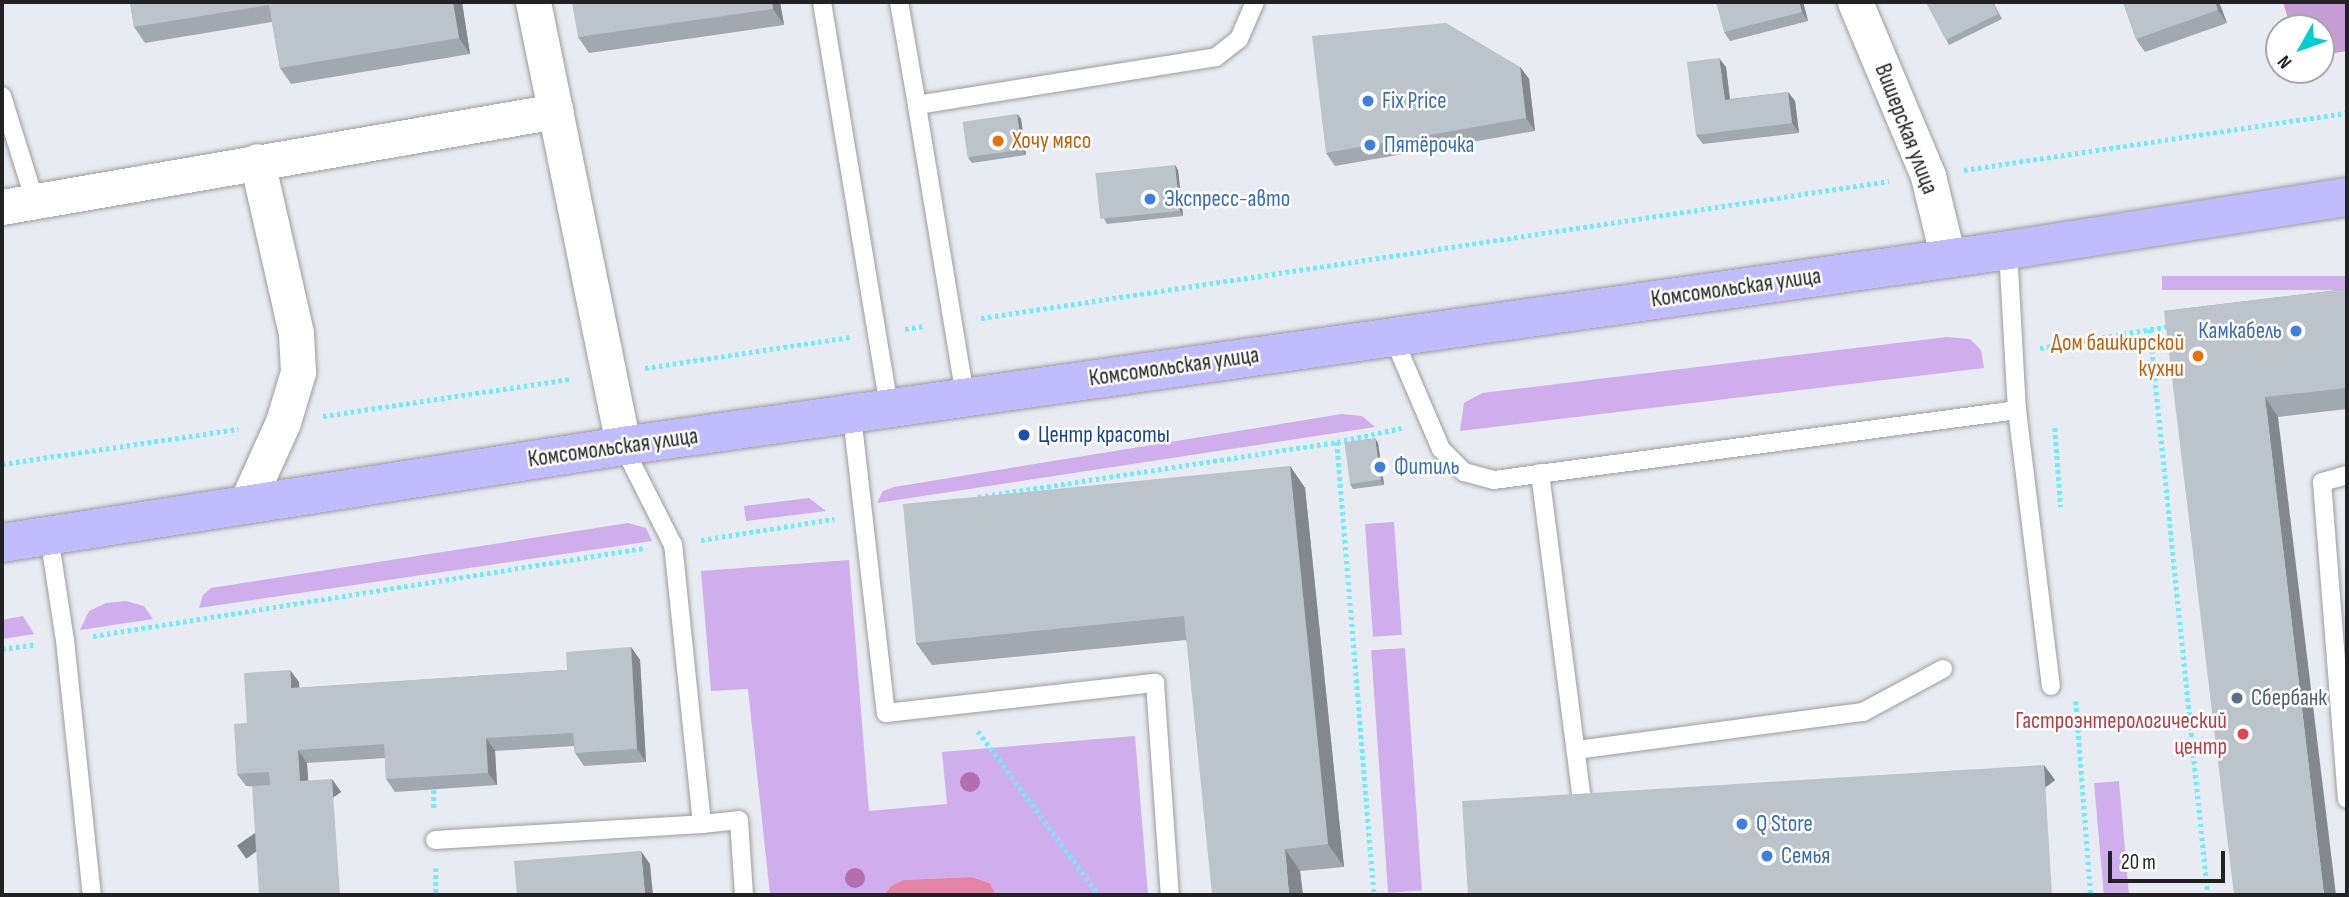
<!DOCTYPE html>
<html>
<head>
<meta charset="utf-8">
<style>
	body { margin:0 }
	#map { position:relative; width:2349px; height:897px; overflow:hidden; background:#e8ebf2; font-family:"Sofia Sans Condensed",sans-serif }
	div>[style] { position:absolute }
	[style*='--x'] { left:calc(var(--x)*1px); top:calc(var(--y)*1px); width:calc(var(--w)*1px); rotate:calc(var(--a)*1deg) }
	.grass>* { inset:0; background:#d0aded; transform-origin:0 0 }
	.forest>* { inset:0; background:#c59cd3 }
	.pitch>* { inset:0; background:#e484a6 }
	.path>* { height:4.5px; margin-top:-2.25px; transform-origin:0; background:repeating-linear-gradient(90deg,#6debff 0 3.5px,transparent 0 7px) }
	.roads { filter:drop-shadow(0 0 2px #9c9c9c) drop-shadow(0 0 2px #9c9c9c) }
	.service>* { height:18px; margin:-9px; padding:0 9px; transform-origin:9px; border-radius:9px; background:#fff }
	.minor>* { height:35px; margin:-17.5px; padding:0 17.5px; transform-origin:17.5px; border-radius:17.5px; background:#fff }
	.secondary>* { height:38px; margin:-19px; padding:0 19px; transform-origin:19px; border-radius:19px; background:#c1bcfd }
	.trees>* { width:20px; height:20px; margin:-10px; border-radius:50%; background:#b46eb0 }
	.wall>* { inset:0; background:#a1a8af }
	.shaded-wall>* { inset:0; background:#83888e; transform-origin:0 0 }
	.building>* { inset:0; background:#bbc3cb; transform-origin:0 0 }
	.dots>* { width:19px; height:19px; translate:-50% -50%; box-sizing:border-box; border:4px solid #fff; border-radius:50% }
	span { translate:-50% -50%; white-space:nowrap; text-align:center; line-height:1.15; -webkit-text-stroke:5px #fff; paint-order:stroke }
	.shop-label { font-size:23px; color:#366cbe }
	.left { translate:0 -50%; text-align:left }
	.right { translate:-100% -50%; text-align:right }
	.street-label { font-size:23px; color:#222 }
	.food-label { font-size:23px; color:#c56008 }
	.transit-label { font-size:23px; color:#164399 }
	.service-label { font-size:23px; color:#4e5e75 }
	.health-label { font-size:23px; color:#be3a42 }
	.frame { position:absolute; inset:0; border:4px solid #222; pointer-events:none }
	.north { position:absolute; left:2265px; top:14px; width:70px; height:70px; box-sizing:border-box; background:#fff; border:2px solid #a7a7a7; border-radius:50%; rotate:230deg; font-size:19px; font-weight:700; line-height:28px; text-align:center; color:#222 }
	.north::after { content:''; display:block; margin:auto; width:24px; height:32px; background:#00cdd4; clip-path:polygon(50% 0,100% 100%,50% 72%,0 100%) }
	.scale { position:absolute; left:2108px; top:851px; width:117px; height:32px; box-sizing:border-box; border:4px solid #222; border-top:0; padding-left:9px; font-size:21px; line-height:24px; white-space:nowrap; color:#222; -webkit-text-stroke:5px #fff; paint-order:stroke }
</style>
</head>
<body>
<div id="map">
	<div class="grass">
		<i style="left:2347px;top:276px;width:14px;height:185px;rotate:90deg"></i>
		<i style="clip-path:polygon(1947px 337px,1970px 339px,1981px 350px,1984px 368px,1460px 431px,1464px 403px,1482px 393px)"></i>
		<i style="clip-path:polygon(1342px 414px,1362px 416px,1375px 427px,877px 503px,883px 491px,894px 487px)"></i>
		<i style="clip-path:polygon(809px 498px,826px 511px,746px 521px,744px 506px)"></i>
		<i style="left:1394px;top:522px;width:113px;height:29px;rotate:86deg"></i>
		<i style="clip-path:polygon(628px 523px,646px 528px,652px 541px,199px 608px,203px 595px,211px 588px)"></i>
		<i style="clip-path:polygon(849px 560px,869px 811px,947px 804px,942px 752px,1135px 736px,1148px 895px,996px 895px,990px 883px,972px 877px,903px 880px,891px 886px,884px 895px,770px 895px,748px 689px,711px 691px,701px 571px)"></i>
		<i style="clip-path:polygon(126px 601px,144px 606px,153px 619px,80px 630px,89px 611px,106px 603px)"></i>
		<i style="clip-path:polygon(23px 616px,34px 634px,2px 639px,2px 620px)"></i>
		<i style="left:1405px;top:648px;width:243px;height:34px;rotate:86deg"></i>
		<i style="left:2119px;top:781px;width:114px;height:25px;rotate:85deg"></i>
	</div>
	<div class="forest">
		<i style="clip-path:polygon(2283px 2px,2347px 2px,2347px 51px,2321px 55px,2321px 28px,2291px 28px)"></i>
	</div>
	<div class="pitch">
		<i style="clip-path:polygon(972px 877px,990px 883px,996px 895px,884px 895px,891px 886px,903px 880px)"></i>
	</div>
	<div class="path">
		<i style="--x:1964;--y:170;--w:387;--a:-8.5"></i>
		<i style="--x:981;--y:318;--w:918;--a:-8.58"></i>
		<i style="--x:905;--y:329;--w:19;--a:-9"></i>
		<i style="--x:2150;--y:329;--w:569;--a:84.15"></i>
		<i style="--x:2040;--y:348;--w:132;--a:-9.6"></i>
		<i style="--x:645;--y:368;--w:208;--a:-8.6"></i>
		<i style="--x:323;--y:416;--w:251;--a:-8.5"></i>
		<i style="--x:2055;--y:428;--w:79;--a:85.7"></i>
		<i style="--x:1337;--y:442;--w:455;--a:85.3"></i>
		<i style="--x:2;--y:464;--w:239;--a:-8.4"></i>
		<i style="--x:978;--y:497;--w:363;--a:-8.7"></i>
		<i style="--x:1337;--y:442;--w:66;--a:-12.3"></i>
		<i style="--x:701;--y:540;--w:135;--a:-9"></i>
		<i style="--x:93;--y:636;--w:558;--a:-9.07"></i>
		<i style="--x:2;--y:649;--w:34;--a:-8"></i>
		<i style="--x:2076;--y:701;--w:195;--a:85.6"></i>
		<i style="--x:978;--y:731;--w:204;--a:53.6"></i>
		<i style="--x:434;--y:790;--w:20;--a:90"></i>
		<i style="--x:436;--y:868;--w:27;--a:90"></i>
	</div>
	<div class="roads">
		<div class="service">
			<i style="--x:822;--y:2;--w:415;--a:80.6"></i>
			<i style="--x:899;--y:2;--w:105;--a:80.1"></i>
			<i style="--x:2;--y:96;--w:110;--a:72.6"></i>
			<i style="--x:2008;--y:250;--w:160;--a:86.8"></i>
			<i style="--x:2017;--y:410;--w:278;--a:83"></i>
			<i style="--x:1393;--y:337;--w:122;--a:66.8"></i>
			<i style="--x:1441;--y:449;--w:33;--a:45"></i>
			<i style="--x:1464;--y:472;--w:31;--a:15"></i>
			<i style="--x:1494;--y:480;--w:528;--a:-7.62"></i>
			<i style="--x:965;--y:396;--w:295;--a:-99.4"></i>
			<i style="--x:917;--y:105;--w:303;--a:-9.1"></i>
			<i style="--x:1216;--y:57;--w:29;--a:-38"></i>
			<i style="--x:1239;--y:39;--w:40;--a:-66.6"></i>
			<i style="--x:852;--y:416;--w:299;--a:83.5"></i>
			<i style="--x:886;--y:713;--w:271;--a:-6.4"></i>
			<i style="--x:1155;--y:683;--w:213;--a:86"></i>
			<i style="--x:1540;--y:473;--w:347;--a:82.7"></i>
			<i style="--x:2347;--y:475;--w:26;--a:164"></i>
			<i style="--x:2322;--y:482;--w:318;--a:85.5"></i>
			<i style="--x:49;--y:536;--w:105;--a:81.3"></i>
			<i style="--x:65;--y:640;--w:256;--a:84"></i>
			<i style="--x:1577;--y:750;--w:289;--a:-7.6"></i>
			<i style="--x:1863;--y:712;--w:91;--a:-28.3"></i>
			<i style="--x:702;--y:824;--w:37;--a:-6"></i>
			<i style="--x:739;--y:820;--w:75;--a:86.2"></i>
			<i style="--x:435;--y:840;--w:267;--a:-3.4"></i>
			<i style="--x:702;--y:824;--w:281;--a:-95.9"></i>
			<i style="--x:673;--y:545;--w:111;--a:-116.8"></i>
		</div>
		<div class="minor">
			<i style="--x:533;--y:2;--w:453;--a:78.5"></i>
			<i style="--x:1855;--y:2;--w:189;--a:67.2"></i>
			<i style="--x:1928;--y:176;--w:84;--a:76.3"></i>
			<i style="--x:2;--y:207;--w:562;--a:-9.83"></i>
			<i style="--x:246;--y:504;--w:90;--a:-65.7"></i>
			<i style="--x:283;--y:422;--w:52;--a:-73.3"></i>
			<i style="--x:298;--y:372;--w:39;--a:-93"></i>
			<i style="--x:296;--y:333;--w:176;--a:-102.8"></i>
		</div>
		<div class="secondary">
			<i style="--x:2;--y:543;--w:629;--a:-8.88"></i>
			<i style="--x:623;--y:446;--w:1399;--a:-8.05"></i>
			<i style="--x:2008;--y:250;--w:343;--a:-8.9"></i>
		</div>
	</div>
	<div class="trees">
		<i style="left:970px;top:782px"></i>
		<i style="left:855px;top:878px"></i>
	</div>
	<div class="wall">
		<i style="clip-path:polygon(130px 2px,462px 2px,470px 54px,291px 84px,280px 68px,272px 22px,145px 43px,134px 27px)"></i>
		<i style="clip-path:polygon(780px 2px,784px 25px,589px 53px,578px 37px)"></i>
		<i style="clip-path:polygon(1803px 2px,1808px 21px,1730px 41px,1724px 32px)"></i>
		<i style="clip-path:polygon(1926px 2px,1993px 2px,2002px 19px,1949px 45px)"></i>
		<i style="clip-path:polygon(2123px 2px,2219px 2px,2227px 23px,2145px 52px,2136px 39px)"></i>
		<i style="clip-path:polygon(1520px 67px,1529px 79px,1535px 131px,1335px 166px,1326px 153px)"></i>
		<i style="clip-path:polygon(1726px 67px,1730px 99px,1788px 92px,1795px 101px,1799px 133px,1703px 144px,1696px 135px)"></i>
		<i style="clip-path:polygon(1017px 114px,1021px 119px,1026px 155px,972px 163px,968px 158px)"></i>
		<i style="clip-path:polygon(1175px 165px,1178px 170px,1183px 216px,1107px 224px,1104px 219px)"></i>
		<i style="clip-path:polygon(2347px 289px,2347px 409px,2278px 417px,2164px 311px)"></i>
		<i style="clip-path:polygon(1378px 443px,1384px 485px,1353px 489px,1350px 484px)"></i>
		<i style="clip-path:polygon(1290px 466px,1305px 488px,1344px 867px,1300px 871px,1303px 895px,1186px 640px,932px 665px,916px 643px)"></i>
		<i style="clip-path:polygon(631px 647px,640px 660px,646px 762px,584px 766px,575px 753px,574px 746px,495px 751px,497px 785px,395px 792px,386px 779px,385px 758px,307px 763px,308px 781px,341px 792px,246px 786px,237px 774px,299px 682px,299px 688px,567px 670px)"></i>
	</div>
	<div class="shaded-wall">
		<i style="clip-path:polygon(453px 2px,462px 2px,470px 54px,459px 38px)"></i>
		<i style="clip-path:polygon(772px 2px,780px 2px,784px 25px,773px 9px)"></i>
		<i style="clip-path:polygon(1799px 2px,1803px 2px,1808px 21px,1802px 12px)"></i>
		<i style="clip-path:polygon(2215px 2px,2219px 2px,2227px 23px,2218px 10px)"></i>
		<i style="clip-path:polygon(1719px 58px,1726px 67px,1731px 109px,1725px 100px)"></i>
		<i style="clip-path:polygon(1520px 67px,1529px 79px,1535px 131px,1526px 118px)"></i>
		<i style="clip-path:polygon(1788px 92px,1795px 101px,1799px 133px,1792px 123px)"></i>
		<i style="clip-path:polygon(1017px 114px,1021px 119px,1026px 155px,1022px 150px)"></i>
		<i style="clip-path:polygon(1175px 165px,1178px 170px,1183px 216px,1180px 211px)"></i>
		<i style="clip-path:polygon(2265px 397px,2278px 417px,2336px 895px,2324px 895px)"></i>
		<i style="clip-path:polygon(1375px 438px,1378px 443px,1384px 485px,1381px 480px)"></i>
		<i style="clip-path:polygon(1290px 466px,1305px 488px,1344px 867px,1328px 844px)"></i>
		<i style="clip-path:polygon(631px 647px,640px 660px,646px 762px,637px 749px)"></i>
		<i style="clip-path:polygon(290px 670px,299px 682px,300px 701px,291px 688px)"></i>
		<i style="clip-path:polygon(486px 738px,495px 751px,497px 785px,488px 773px)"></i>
		<i style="clip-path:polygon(298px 750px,307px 763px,309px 794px,300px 781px)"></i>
		<i style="left:2044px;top:765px;width:19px;height:130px;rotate:54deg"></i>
		<i style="left:332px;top:779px;width:16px;height:116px;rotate:55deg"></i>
		<i style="clip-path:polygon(1285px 849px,1300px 871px,1303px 895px,1289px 895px)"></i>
		<i style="clip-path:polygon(641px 851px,650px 864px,653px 895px,645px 895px)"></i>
	</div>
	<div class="building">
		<i style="clip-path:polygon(130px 2px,453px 2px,459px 38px,280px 68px,269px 5px,134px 27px)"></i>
		<i style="clip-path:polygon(572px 2px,772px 2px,773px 9px,578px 37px)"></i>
		<i style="clip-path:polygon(1716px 2px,1799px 2px,1802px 12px,1724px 32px)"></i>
		<i style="clip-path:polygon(1926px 2px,1992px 2px,1998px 14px,1946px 40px)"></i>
		<i style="clip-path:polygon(2123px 2px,2215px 2px,2218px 10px,2136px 39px)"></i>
		<i style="clip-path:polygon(1446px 23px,1520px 67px,1526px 118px,1326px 153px,1312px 36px)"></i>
		<i style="clip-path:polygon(1719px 58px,1725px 100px,1788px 92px,1792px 123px,1696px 135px,1687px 62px)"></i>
		<i style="left:1017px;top:114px;width:36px;height:55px;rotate:82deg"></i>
		<i style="left:1175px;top:165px;width:46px;height:80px;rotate:84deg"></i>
		<i style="clip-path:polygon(2347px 289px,2347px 388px,2265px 397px,2324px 895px,2234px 895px,2164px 311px)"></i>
		<i style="left:1375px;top:438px;width:42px;height:31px;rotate:82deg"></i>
		<i style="clip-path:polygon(1290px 466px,1328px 844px,1285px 849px,1289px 895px,1212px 895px,1184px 616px,916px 643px,903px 504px)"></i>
		<i style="clip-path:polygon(631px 647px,637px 749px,575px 753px,573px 733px,486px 738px,488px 773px,386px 779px,384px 744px,298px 750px,300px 781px,332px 779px,340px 895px,259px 895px,252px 786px,270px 785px,269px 772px,237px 774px,234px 724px,247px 723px,244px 673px,290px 670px,291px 688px,567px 670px,566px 652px)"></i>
		<i style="clip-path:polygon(2044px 765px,2052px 895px,1468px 895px,1462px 801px)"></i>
		<i style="clip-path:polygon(641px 851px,645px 895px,517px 895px,514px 861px)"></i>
	</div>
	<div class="dots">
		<i style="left:1368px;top:101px;background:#3f7fe0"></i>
		<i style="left:998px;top:141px;background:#e8710a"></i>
		<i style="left:1370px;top:145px;background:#3f7fe0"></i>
		<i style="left:1150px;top:199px;background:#3f7fe0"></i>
		<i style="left:2296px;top:331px;background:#3f7fe0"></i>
		<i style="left:2198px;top:356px;background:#e8710a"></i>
		<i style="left:1024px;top:435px;background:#1a4fb4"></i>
		<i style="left:1380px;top:467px;background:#3f7fe0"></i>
		<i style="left:2237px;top:698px;background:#5c6f8a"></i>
		<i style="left:2243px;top:734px;background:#e0444e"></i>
		<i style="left:1742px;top:824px;background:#3f7fe0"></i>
		<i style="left:1767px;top:856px;background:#3f7fe0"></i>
	</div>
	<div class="shop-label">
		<span class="left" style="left:1382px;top:101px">Fix Price</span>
		<span class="left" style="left:1384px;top:145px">Пятёрочка</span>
		<span class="left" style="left:1164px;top:199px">Экспресс-авто</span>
		<span class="right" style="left:2282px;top:331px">Камкабель</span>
		<span class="left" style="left:1394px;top:467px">Фитиль</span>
		<span class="left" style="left:1756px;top:824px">Q Store</span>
		<span class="left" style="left:1781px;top:856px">Семья</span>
	</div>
	<div class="street-label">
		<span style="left:1906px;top:129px;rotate:69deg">Вишерская улица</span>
		<span style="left:1736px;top:288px;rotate:-8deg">Комсомольская улица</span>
		<span style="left:1174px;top:367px;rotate:-8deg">Комсомольская улица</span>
		<span style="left:613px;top:448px;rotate:-8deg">Комсомольская улица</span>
	</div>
	<div class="food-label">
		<span class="left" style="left:1012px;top:141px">Хочу мясо</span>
		<span class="right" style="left:2184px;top:356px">Дом башкирской<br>кухни</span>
	</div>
	<div class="transit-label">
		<span class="left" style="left:1038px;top:435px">Центр красоты</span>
	</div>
	<div class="service-label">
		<span class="left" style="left:2251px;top:698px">Сбербанк</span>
	</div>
	<div class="health-label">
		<span class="right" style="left:2227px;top:734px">Гастроэнтерологический<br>центр</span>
	</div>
	<div class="frame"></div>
	<div class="north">N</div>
	<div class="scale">20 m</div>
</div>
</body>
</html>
